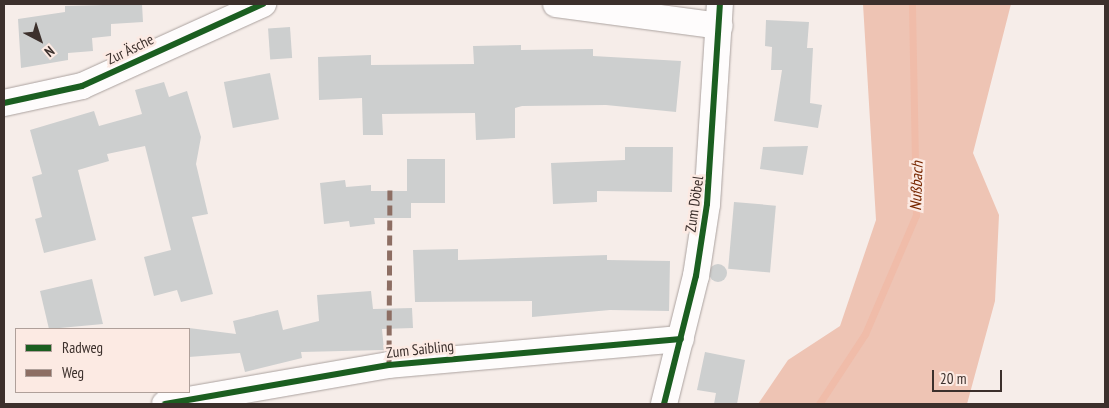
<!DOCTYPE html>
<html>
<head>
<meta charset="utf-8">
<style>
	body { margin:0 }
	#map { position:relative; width:1109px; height:408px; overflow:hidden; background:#f6ede9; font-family:"PT Sans Narrow",sans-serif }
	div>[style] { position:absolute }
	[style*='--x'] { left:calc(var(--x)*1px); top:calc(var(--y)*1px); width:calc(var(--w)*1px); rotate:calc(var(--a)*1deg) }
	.forest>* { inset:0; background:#eec4b4 }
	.stream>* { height:7px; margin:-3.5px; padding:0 3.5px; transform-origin:3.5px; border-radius:3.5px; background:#f0bca9 }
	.building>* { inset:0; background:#cdcfcf; transform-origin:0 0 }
	.round { border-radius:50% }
	.roads { filter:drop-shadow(0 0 1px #aba29f) drop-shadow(0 0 1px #aba29f) }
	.street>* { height:26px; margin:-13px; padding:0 13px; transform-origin:13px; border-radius:13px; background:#fefcfc }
	.quiet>* { height:5px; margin-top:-2.5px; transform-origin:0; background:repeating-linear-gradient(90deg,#8d6e63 0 10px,transparent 0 15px) }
	.cycleway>* { height:6px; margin:-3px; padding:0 3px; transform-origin:3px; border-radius:3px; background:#1b5e20 }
	span { translate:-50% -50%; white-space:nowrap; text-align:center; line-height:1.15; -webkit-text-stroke:5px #fceae3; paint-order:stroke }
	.street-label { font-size:15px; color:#3c302c }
	.water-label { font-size:16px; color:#772700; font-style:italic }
	.frame { position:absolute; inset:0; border:5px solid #3c302c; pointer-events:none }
	.legend { position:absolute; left:15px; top:328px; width:175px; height:65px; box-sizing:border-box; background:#fceae3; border:1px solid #afa09a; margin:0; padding:6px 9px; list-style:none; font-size:15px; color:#3c302c }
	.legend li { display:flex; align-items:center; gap:10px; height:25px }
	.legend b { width:25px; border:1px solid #afa09a }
	.north { position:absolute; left:15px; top:15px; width:50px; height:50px; -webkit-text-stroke:4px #fceae3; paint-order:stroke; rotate:140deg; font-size:14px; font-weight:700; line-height:20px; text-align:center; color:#3c302c }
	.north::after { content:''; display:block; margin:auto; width:18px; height:22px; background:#3c302c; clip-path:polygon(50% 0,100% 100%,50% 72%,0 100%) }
	.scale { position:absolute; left:932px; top:370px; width:70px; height:22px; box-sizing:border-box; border:2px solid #3c302c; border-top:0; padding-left:6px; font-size:15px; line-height:18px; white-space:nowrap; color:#3c302c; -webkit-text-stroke:4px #fceae3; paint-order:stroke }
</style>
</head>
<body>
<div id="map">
	<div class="forest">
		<i style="clip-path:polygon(863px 4px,1011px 4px,973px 153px,999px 215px,995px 301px,967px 404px,758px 404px,788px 360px,840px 326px,876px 220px)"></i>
	</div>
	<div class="stream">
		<i style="--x:819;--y:404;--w:84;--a:-56.7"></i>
		<i style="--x:865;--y:334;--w:129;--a:-66.8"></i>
		<i style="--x:916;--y:215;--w:211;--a:-91.1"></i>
	</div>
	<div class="building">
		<i style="clip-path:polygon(142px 4px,143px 22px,111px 24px,111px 36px,92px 38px,93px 51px,68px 53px,68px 60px,21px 68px,18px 19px,65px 12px,65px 6px)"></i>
		<i style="clip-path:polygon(766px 20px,809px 22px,807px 48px,813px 48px,810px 103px,822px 105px,818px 128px,774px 121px,782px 70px,771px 70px,772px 47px,765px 46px)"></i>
		<i style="left:290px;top:27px;width:31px;height:22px;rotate:86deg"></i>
		<i style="clip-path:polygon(521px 45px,521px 50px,593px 49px,593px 56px,681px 61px,676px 112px,606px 105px,522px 106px,515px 108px,515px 138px,476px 140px,475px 113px,382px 114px,383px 135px,363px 135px,362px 98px,319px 100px,318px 57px,371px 55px,371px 65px,474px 64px,473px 46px)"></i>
		<i style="left:270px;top:73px;width:47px;height:47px;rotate:79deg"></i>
		<i style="clip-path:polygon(164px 82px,169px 97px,187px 91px,201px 137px,196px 164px,208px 214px,192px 217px,213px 294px,181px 302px,177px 290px,154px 296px,144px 257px,171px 250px,145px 146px,107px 154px,109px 161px,78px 170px,96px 240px,44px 253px,35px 219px,42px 217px,32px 177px,42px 174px,30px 130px,94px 111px,99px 126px,142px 114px,135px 90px)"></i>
		<i style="clip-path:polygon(808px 146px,803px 175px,760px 169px,763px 147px)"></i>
		<i style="clip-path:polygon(625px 147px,673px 147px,672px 192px,597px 191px,597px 202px,553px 204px,551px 163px,625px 160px)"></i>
		<i style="clip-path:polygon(407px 159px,445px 159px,445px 203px,411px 203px,411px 218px,374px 218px,375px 224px,350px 227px,349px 221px,324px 224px,320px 183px,345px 180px,346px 187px,371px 185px,371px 191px,407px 191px)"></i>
		<i style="left:734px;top:202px;width:42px;height:67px;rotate:5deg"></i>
		<i style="clip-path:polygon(458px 249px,458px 260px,607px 255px,607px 260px,670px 261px,669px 311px,610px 310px,532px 317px,532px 301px,415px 302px,413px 250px)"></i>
		<i class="round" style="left:709px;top:264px;width:18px;height:18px"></i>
		<i style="clip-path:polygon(92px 279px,103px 324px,49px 329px,40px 291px)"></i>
		<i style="clip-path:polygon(371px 291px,373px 309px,412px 308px,413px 328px,382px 329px,384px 350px,301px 352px,302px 358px,245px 372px,240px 353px,189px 357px,189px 328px,236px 334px,233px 321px,278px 310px,283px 330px,319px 321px,317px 295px)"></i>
		<i style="clip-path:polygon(705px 352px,745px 360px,737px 404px,714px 404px,716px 393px,697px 390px)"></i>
	</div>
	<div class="roads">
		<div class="street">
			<i style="--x:556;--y:4;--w:165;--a:7.6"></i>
			<i style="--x:4;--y:103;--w:80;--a:-12.3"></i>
			<i style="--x:82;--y:86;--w:199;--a:-24.4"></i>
			<i style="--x:165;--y:404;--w:227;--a:-9.9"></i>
			<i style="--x:389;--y:365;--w:293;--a:-5.1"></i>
			<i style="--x:664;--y:404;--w:132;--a:-76"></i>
			<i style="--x:696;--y:276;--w:73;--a:-81.3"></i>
			<i style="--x:707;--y:204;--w:200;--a:-86.3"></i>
		</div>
	</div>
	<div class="quiet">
		<i style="--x:389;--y:365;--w:179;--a:-89.7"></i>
	</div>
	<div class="cycleway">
		<i style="--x:4;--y:103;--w:80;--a:-12.3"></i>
		<i style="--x:82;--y:86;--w:199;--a:-24.4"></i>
		<i style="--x:165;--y:404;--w:227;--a:-9.9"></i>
		<i style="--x:389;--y:365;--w:293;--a:-5.1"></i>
		<i style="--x:664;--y:404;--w:132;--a:-76"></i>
		<i style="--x:696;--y:276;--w:73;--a:-81.3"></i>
		<i style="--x:707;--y:204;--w:200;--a:-86.3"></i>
	</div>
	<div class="street-label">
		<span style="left:130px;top:49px;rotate:-26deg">Zur Äsche</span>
		<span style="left:694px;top:204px;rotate:-82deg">Zum Döbel</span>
		<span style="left:420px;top:349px;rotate:-6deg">Zum Saibling</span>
	</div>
	<div class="water-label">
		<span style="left:916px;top:186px;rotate:-88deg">Nußbach</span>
	</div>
	<div class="frame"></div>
	<ul class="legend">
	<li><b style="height:6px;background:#1b5e20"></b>Radweg</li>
	<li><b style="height:6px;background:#8d6e63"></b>Weg</li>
	</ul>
	<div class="north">N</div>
	<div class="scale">20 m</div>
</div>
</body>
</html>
